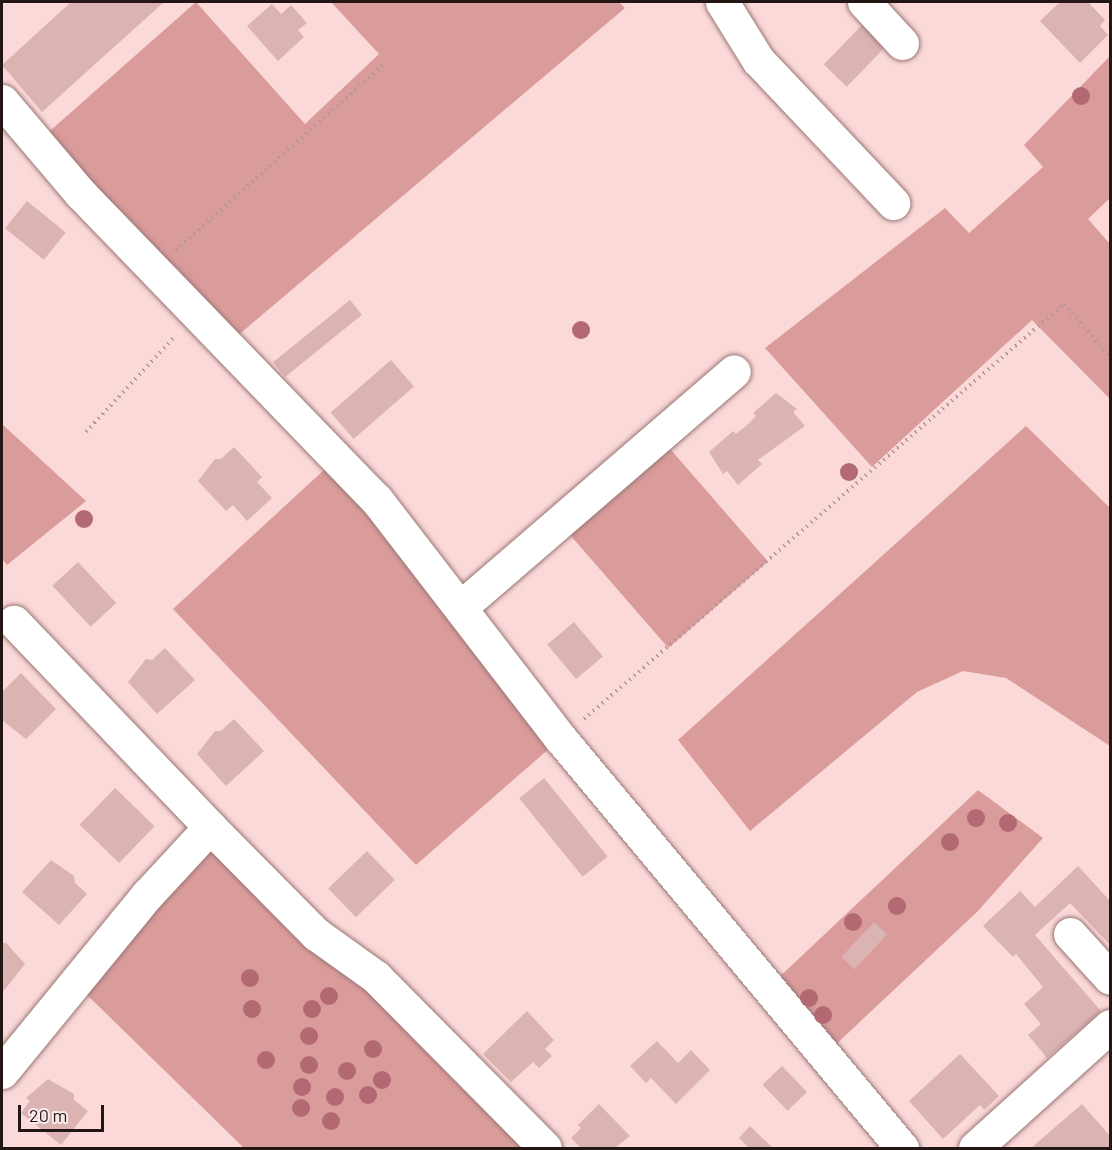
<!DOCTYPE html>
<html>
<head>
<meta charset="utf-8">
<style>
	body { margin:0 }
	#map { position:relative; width:1112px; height:1150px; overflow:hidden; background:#fad9d8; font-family:Barlow,sans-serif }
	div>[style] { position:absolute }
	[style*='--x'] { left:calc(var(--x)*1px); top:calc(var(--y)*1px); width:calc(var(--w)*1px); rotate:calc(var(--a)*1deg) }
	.green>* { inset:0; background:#da9c9b; transform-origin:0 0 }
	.building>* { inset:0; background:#dbb3b2; transform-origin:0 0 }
	.path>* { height:4px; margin-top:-2px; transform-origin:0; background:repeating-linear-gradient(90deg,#b29796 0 1.5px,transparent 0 6px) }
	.roads { filter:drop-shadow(0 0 2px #9a7675) drop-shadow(0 0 2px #9a7675) }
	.minor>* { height:33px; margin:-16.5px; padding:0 16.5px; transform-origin:16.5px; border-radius:16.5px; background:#fff }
	.trees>* { width:18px; height:18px; margin:-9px; border-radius:50%; background:#b26972 }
	span { translate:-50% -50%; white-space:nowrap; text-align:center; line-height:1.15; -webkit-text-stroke:4.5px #fcebea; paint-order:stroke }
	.frame { position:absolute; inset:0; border:3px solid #241615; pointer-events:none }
	.scale { position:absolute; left:18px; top:1105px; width:86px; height:27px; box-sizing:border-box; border:3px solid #241615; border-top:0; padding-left:8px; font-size:18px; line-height:21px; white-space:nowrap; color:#241615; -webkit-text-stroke:4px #fcebea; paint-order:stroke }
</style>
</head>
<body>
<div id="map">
	<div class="green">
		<i style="clip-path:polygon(196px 2px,305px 124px,379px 54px,331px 2px,619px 2px,625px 8px,236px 337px,43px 137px)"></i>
		<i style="clip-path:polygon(1110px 56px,1110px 198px,1088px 219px,1110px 244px,1110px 399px,1032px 320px,872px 467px,765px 348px,945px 208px,969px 233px,1043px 167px,1024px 145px)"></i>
		<i style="clip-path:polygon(2px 424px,86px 501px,7px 565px,2px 559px)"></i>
		<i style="clip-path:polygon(1026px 426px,1110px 508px,1110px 746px,1006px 678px,963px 671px,917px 692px,750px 831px,678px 740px)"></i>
		<i style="left:665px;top:443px;width:157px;height:132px;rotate:49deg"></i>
		<i style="clip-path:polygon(325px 469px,380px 528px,551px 747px,416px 865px,173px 609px)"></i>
		<i style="clip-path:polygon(978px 790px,1043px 838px,978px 911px,831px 1049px,775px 981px)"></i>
		<i style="clip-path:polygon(209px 849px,361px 977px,526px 1148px,244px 1148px,84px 992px)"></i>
	</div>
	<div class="building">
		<i style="clip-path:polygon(71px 2px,164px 2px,42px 112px,2px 65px)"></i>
		<i style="clip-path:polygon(1060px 2px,1088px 2px,1105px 20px,1100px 26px,1108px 35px,1080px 63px,1040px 21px)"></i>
		<i style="clip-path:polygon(272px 4px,281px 14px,291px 5px,307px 23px,298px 30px,304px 37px,278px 61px,247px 26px)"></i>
		<i style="left:862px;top:25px;width:32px;height:55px;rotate:44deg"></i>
		<i style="left:27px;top:201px;width:50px;height:35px;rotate:39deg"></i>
		<i style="left:350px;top:300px;width:19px;height:99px;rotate:51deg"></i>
		<i style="left:391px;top:360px;width:35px;height:80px;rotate:49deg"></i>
		<i style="clip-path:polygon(776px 393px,797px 409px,793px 412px,805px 426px,758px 460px,762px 464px,738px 485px,727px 471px,723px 474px,709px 452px,733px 431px,736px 434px,746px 426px,756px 416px,753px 413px)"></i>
		<i style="clip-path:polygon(234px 447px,262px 477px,257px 482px,272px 498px,247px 521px,233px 505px,226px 511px,198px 481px,215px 459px,221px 459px)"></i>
		<i style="left:78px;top:562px;width:56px;height:35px;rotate:47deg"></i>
		<i style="left:574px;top:622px;width:45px;height:35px;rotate:50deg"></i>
		<i style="clip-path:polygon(165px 648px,195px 680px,157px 714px,128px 682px,146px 659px,152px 660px)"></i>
		<i style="clip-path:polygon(21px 673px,56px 709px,26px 739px,3px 721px,2px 714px,2px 692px)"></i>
		<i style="clip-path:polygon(234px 719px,264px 751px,226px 786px,197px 754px,215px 731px,221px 731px)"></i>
		<i style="left:544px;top:778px;width:101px;height:32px;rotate:51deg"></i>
		<i style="left:115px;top:788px;width:55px;height:51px;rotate:44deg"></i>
		<i style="left:367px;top:851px;width:40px;height:54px;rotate:46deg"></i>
		<i style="clip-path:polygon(51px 860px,74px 876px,75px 883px,87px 894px,59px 925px,22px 892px)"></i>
		<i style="clip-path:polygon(1078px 866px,1110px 901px,1110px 945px,1070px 903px,1035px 935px,1101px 1011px,1047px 1058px,1028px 1035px,1041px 1024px,1024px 1004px,1043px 987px,1016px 954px,1013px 957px,983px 926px,1020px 891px,1035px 907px)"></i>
		<i style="left:874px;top:922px;width:18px;height:48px;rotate:43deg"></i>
		<i style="clip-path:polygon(2px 943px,6px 943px,25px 964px,2px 993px)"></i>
		<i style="clip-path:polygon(527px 1011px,554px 1040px,545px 1049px,552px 1056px,539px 1068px,533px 1062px,511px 1082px,483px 1054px)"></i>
		<i style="clip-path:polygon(657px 1041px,678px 1063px,691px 1050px,710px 1070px,676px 1104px,651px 1078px,646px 1083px,630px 1066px)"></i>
		<i style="clip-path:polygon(960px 1054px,999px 1096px,984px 1110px,980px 1105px,943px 1139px,909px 1101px)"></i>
		<i style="left:782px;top:1066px;width:36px;height:27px;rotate:46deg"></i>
		<i style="clip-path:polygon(48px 1079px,74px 1094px,74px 1100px,88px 1111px,61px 1145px,21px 1113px,30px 1101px,26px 1098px)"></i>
		<i style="clip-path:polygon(599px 1104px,630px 1136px,615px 1148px,581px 1148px,571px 1138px,581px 1128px,578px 1125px)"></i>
		<i style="clip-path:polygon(1082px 1104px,1110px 1136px,1110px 1148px,1031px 1148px)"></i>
		<i style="clip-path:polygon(750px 1126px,773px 1148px,749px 1148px,739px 1138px)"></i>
	</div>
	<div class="path">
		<i style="--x:176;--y:250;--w:278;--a:-41.8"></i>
		<i style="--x:86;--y:432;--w:132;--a:-47.1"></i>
		<i style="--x:584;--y:719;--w:635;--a:-40.85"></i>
		<i style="--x:1064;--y:304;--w:70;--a:49"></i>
	</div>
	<div class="roads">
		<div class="minor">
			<i style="--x:722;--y:2;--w:68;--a:58.2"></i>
			<i style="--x:758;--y:60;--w:197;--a:46.6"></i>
			<i style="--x:864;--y:2;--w:56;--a:47.2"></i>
			<i style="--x:2;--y:101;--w:121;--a:49.7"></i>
			<i style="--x:80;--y:193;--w:426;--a:46"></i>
			<i style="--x:376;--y:499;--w:303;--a:52.4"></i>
			<i style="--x:561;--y:739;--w:533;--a:50.18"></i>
			<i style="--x:462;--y:606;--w:359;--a:-40.8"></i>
			<i style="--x:210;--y:827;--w:151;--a:45.3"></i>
			<i style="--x:316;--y:934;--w:74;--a:35.6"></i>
			<i style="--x:376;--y:977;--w:240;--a:45.3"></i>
			<i style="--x:1070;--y:934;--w:59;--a:47.7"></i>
			<i style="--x:2;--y:1072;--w:229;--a:-50.7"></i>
			<i style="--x:147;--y:895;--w:93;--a:-47.2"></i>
			<i style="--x:210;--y:827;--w:284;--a:-133.7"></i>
			<i style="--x:975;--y:1148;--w:182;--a:-42.1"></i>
		</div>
	</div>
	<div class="trees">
		<i style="left:1081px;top:96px"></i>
		<i style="left:581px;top:330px"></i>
		<i style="left:849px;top:472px"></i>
		<i style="left:84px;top:519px"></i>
		<i style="left:976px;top:818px"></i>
		<i style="left:1008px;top:823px"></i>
		<i style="left:950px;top:842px"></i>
		<i style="left:897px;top:906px"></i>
		<i style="left:853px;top:922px"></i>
		<i style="left:250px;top:978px"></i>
		<i style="left:329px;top:996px"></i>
		<i style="left:809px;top:998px"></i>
		<i style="left:252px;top:1009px"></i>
		<i style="left:312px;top:1009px"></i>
		<i style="left:823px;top:1015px"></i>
		<i style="left:309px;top:1036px"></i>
		<i style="left:373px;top:1049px"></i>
		<i style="left:266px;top:1060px"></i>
		<i style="left:309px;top:1065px"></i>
		<i style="left:347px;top:1071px"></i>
		<i style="left:382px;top:1080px"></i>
		<i style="left:302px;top:1087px"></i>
		<i style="left:368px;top:1095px"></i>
		<i style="left:335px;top:1097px"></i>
		<i style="left:301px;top:1108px"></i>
		<i style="left:331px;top:1121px"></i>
	</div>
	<div class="frame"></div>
	<div class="scale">20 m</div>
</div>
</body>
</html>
